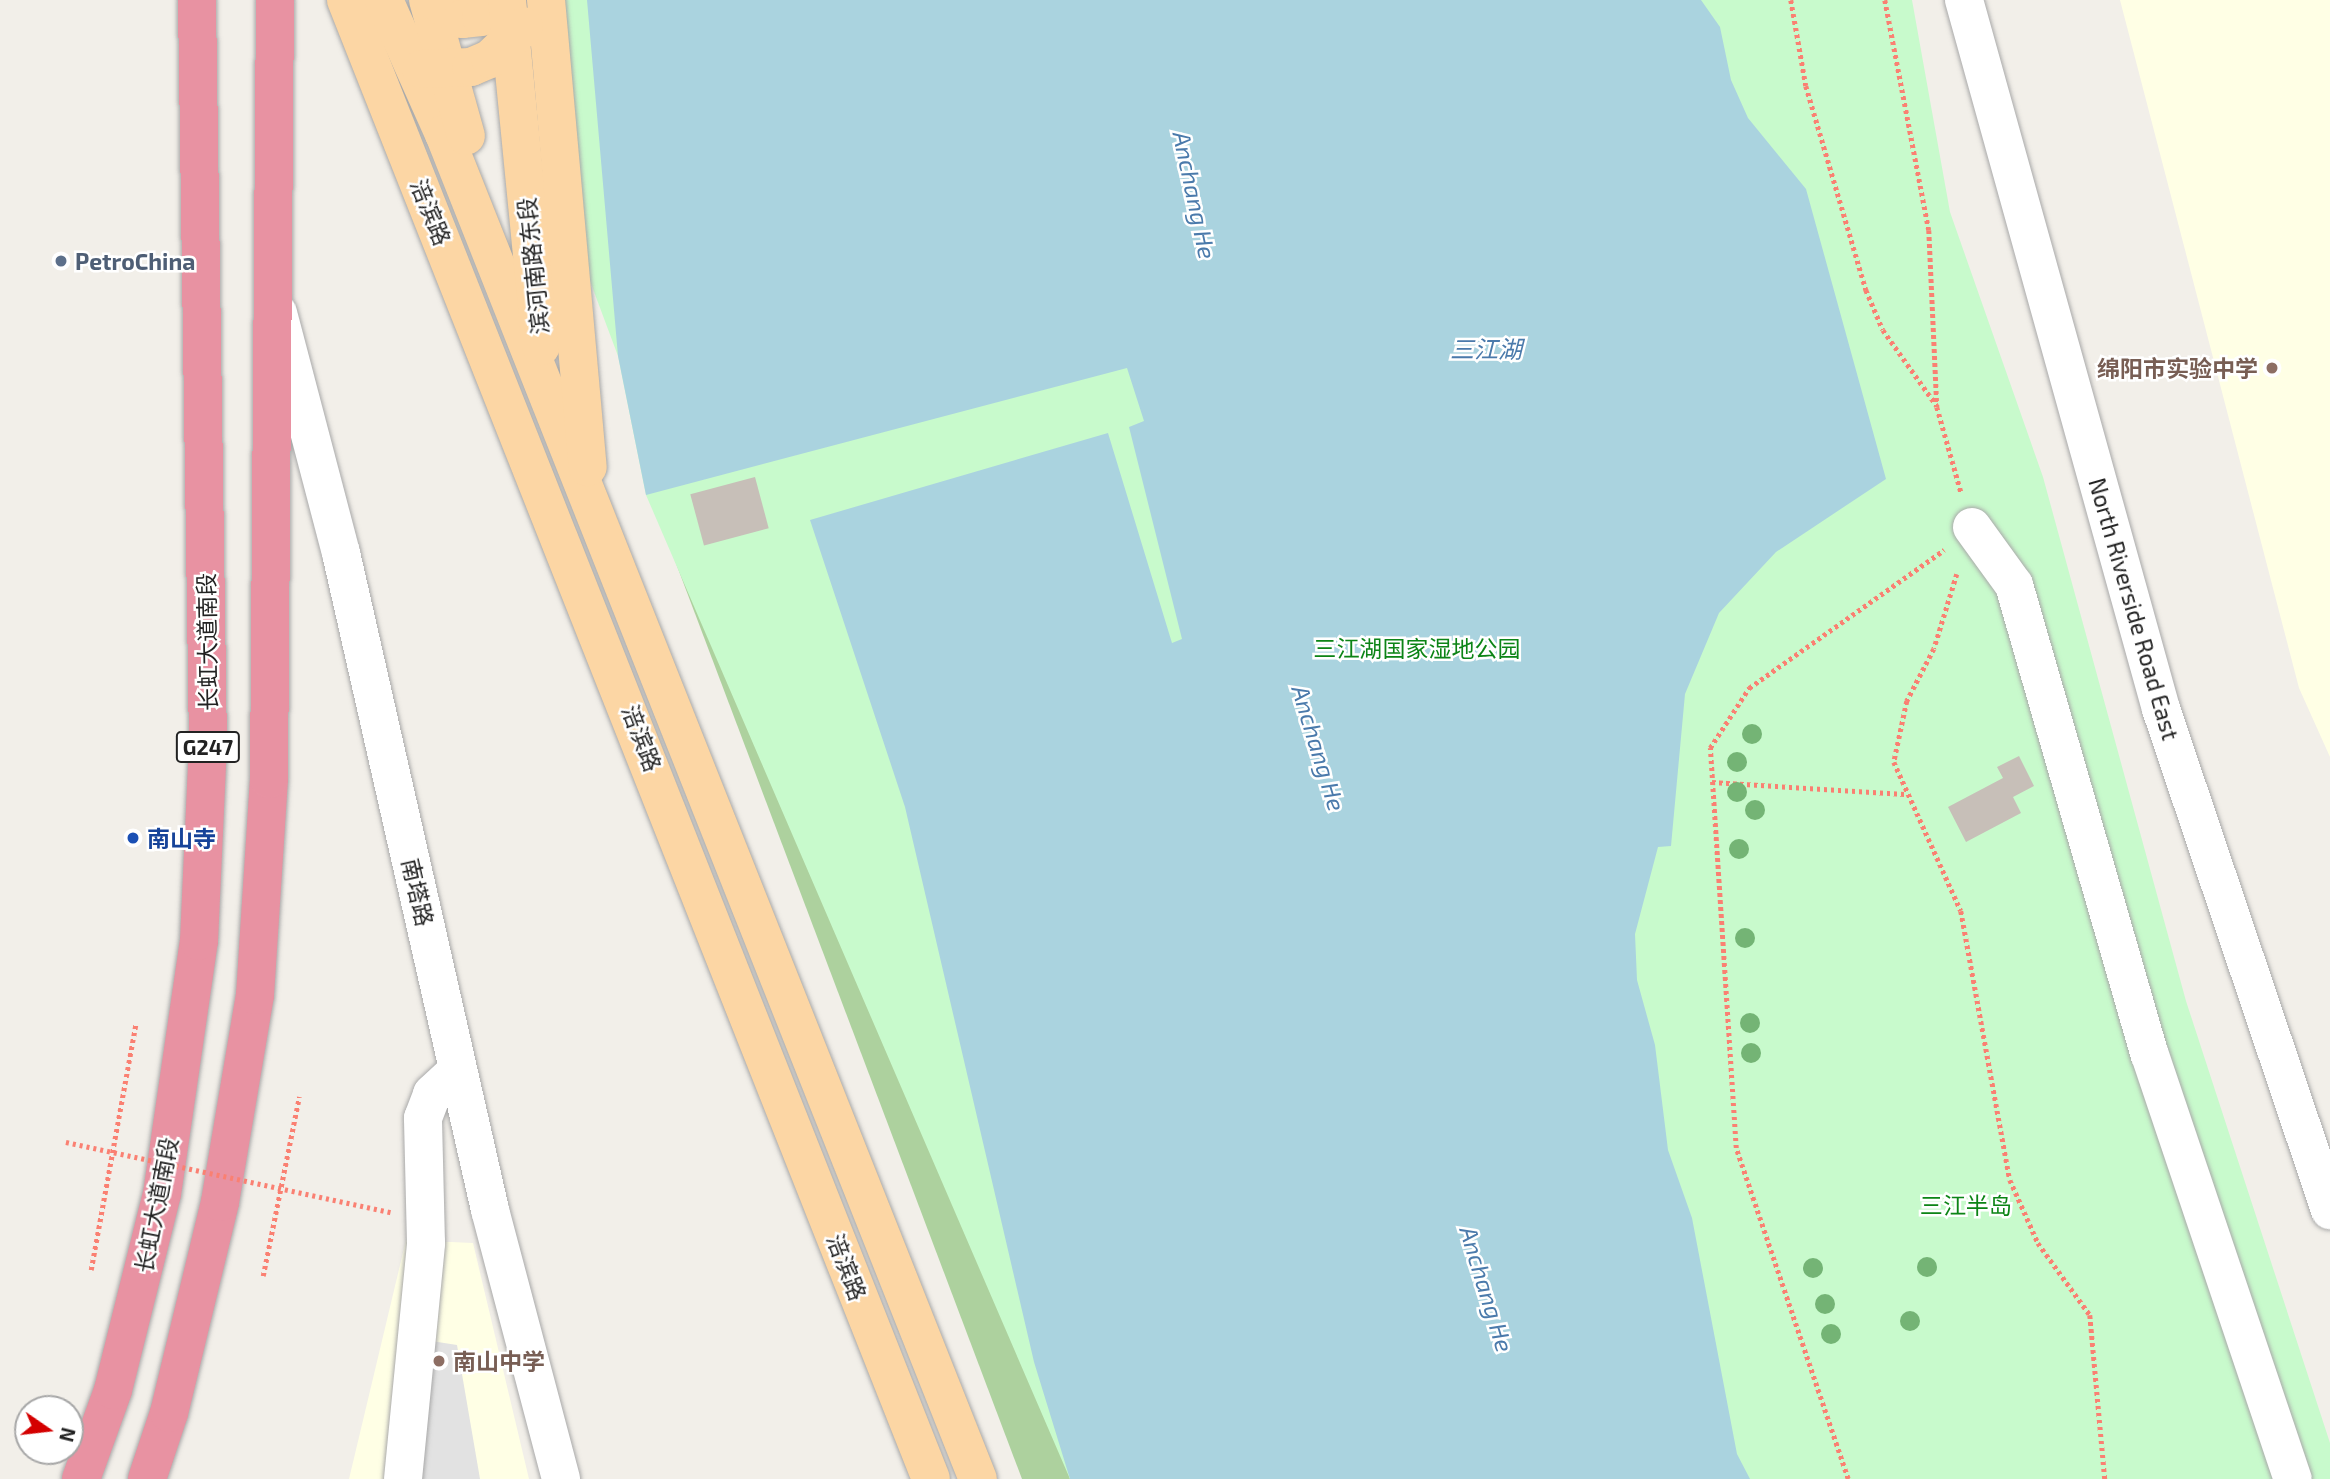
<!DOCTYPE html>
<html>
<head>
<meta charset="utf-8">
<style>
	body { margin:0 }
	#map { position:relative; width:2330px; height:1479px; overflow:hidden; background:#f2efe9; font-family:"Exo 2","Noto Sans SC",sans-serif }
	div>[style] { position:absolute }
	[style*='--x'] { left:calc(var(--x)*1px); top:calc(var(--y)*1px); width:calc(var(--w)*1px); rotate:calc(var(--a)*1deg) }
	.education>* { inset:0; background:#ffffe5 }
	.forest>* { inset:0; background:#add19e }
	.park>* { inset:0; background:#c8facc }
	.parking>* { inset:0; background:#e2e2e2 }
	.water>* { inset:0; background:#aad3df }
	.building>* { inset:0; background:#c7bfb8; transform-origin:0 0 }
	.path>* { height:4.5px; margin-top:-2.25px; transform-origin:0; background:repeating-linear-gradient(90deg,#fa8072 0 3.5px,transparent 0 7px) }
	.roads { filter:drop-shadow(0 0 2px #a9a9a9) drop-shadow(0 0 2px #a9a9a9) }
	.minor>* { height:38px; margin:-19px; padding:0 19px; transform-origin:19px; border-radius:19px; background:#fff }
	.major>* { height:38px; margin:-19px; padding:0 19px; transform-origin:19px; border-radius:19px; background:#fcd6a4 }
	.highway>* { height:38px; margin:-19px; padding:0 19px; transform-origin:19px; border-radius:19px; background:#e892a2 }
	.path-bridge>* { height:4.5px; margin-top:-2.25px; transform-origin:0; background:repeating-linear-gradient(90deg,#fa8072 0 3.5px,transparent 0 7px) }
	.trees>* { width:20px; height:20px; margin:-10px; border-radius:50%; background:#74b475 }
	.dots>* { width:19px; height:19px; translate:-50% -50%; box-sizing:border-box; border:4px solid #fff; border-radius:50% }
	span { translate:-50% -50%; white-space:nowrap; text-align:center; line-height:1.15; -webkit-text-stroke:5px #fff; paint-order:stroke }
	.shield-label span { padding:2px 5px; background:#fff; border:2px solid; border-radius:5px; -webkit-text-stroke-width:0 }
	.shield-label { font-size:21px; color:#222; font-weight:700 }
	.street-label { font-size:23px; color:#222 }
	.service-label { font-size:23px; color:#4e5e75; font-weight:700 }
	.left { translate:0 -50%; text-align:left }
	.education-label { font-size:23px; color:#785e54; font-weight:700 }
	.right { translate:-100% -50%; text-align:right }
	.park-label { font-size:23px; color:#0c8416 }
	.transit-label { font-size:23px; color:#164399; font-weight:700 }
	.water-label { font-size:24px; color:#4a7aab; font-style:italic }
	.north { position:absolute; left:14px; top:1395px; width:70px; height:70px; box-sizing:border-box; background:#fff; border:2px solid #a7a7a7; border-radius:50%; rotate:104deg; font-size:19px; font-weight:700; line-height:28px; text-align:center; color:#222 }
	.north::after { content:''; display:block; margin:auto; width:24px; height:32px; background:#d40000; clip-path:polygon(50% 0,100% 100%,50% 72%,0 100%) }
</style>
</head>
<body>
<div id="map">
	<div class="education">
		<i style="clip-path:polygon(2120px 0,2330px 0,2330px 757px,2299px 688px)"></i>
		<i style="clip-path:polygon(406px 1240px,473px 1243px,529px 1479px,349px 1479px)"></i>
	</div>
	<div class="forest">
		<i style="clip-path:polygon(810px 520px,1070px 1479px,1022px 1479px,674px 558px)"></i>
	</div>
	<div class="park">
		<i style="clip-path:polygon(485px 0,1912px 0,1950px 212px,2043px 477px,2186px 1001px,2330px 1443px,2330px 1479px,1070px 1479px,646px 495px,618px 356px)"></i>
	</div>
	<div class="parking">
		<i style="clip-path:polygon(425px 1340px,457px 1345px,480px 1479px,416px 1479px)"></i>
	</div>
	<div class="water">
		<i style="clip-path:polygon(587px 0,1701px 0,1720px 27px,1731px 80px,1748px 118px,1806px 189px,1886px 479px,1776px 552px,1719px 613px,1685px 694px,1671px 846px,1658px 847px,1635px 934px,1637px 980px,1655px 1045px,1668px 1150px,1692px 1218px,1737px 1454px,1750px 1479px,1070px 1479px,1034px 1362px,905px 807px,810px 520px,1108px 433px,1172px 643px,1182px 639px,1129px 427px,1144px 421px,1127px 368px,646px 495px,618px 356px)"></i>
	</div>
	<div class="building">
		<i style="left:755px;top:477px;width:53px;height:67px;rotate:75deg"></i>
		<i style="clip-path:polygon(2019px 756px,2034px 786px,2013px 797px,2021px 813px,1966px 842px,1948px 807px,2003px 778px,1997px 767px)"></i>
	</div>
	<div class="path">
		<i style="--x:1791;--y:0;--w:87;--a:80.1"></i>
		<i style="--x:1806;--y:86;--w:213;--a:73.6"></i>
		<i style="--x:1866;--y:290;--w:43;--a:67"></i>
		<i style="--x:1883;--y:330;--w:93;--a:54.6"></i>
		<i style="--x:1885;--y:0;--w:234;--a:79.2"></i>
		<i style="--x:1929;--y:230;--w:177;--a:87.4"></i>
		<i style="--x:1937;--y:407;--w:88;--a:74.2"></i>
		<i style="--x:1957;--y:574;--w:78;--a:107"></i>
		<i style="--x:1934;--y:649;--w:59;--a:117.4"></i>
		<i style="--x:1907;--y:701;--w:62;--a:102"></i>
		<i style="--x:1894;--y:762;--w:163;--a:65.8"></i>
		<i style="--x:1961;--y:911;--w:273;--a:79.7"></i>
		<i style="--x:2010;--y:1180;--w:69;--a:66"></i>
		<i style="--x:2038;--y:1243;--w:89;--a:54.2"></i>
		<i style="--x:2090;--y:1315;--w:165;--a:84.8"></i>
		<i style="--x:1712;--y:782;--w:193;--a:3.6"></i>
		<i style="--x:91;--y:1270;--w:251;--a:-79.7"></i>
		<i style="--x:263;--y:1276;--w:183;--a:-78.6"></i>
		<i style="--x:1848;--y:1479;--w:349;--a:-108.7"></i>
		<i style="--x:1736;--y:1148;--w:401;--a:-93.7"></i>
		<i style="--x:1710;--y:748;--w:72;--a:-57"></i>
		<i style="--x:1749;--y:688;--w:239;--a:-35.3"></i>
	</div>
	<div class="roads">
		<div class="minor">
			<i style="--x:1964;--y:0;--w:736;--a:74.47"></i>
			<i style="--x:2161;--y:709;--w:529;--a:71.36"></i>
			<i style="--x:278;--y:313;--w:248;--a:75.3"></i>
			<i style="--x:341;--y:553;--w:674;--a:77.22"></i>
			<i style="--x:490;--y:1210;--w:278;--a:75.2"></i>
			<i style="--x:1972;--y:527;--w:72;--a:54.1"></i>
			<i style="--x:2014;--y:585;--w:489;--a:73.9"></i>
			<i style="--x:2150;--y:1055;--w:447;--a:71.4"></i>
			<i style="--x:403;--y:1479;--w:237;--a:-84.4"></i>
			<i style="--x:426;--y:1243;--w:125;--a:-91.4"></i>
			<i style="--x:423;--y:1118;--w:26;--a:-69"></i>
			<i style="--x:432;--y:1094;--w:35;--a:-43"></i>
		</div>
		<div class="major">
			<i style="--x:346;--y:0;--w:1590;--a:68.42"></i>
			<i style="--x:384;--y:0;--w:147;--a:65.9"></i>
			<i style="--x:444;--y:134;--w:1447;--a:68.35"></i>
			<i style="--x:428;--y:0;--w:141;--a:74.4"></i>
			<i style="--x:433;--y:0;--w:35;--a:33"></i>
			<i style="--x:462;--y:19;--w:19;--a:-6"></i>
			<i style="--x:481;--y:17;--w:23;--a:-49"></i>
			<i style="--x:507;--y:0;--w:348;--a:84.4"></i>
			<i style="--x:546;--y:0;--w:469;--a:84.9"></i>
			<i style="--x:421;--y:69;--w:50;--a:-2.3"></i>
			<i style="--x:471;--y:67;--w:21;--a:-23"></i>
			<i style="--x:490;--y:59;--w:47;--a:-44.1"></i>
		</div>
		<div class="highway">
			<i style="--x:81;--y:1479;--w:95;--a:-70.2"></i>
			<i style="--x:113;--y:1390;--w:202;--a:-76"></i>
			<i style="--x:162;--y:1194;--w:256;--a:-81.7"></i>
			<i style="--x:199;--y:941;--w:196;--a:-87.4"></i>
			<i style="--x:208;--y:745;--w:745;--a:-90.85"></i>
			<i style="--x:147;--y:1479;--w:70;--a:-71.6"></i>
			<i style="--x:169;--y:1413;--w:217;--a:-76.4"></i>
			<i style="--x:220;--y:1202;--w:210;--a:-80.4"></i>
			<i style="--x:255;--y:995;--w:216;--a:-86.3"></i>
			<i style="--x:269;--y:779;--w:779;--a:-89.56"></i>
		</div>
	</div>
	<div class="path-bridge">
		<i style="--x:66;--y:1142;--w:336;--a:12.2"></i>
	</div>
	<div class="trees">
		<i style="left:1752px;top:734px"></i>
		<i style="left:1737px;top:762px"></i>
		<i style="left:1737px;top:792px"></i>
		<i style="left:1755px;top:810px"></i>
		<i style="left:1739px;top:849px"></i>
		<i style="left:1745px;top:938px"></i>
		<i style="left:1750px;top:1023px"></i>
		<i style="left:1751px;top:1053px"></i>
		<i style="left:1927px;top:1267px"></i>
		<i style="left:1813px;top:1268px"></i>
		<i style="left:1825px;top:1304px"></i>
		<i style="left:1910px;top:1321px"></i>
		<i style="left:1831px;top:1334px"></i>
	</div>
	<div class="dots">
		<i style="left:61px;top:261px;background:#5c6f8a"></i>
		<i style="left:2272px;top:368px;background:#8d6e63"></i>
		<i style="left:133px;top:838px;background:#1a4fb4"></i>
		<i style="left:439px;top:1361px;background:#8d6e63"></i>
	</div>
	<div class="shield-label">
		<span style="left:208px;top:747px">G247</span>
	</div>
	<div class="street-label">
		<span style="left:431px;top:212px;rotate:68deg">涪滨路</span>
		<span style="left:533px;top:266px;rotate:-96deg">滨河南路东段</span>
		<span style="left:2134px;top:609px;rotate:74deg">North Riverside Road East</span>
		<span style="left:207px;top:642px;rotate:-91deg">长虹大道南段</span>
		<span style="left:642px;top:738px;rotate:69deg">涪滨路</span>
		<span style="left:418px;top:892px;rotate:77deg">南塔路</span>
		<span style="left:156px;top:1205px;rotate:-79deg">长虹大道南段</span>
		<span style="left:847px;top:1267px;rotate:69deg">涪滨路</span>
	</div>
	<div class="service-label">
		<span class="left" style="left:75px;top:261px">PetroChina</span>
	</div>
	<div class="education-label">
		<span class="right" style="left:2258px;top:368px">绵阳市实验中学</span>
		<span class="left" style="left:453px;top:1361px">南山中学</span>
	</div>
	<div class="park-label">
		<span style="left:1417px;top:648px">三江湖国家湿地公园</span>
		<span style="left:1966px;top:1205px">三江半岛</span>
	</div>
	<div class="transit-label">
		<span class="left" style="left:147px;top:838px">南山寺</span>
	</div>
	<div class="water-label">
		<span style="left:1195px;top:195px;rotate:78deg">Anchang He</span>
		<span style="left:1486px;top:349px">三江湖</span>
		<span style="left:1319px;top:748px;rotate:73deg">Anchang He</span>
		<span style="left:1487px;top:1289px;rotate:73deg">Anchang He</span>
	</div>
	<div class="north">N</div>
</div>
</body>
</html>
